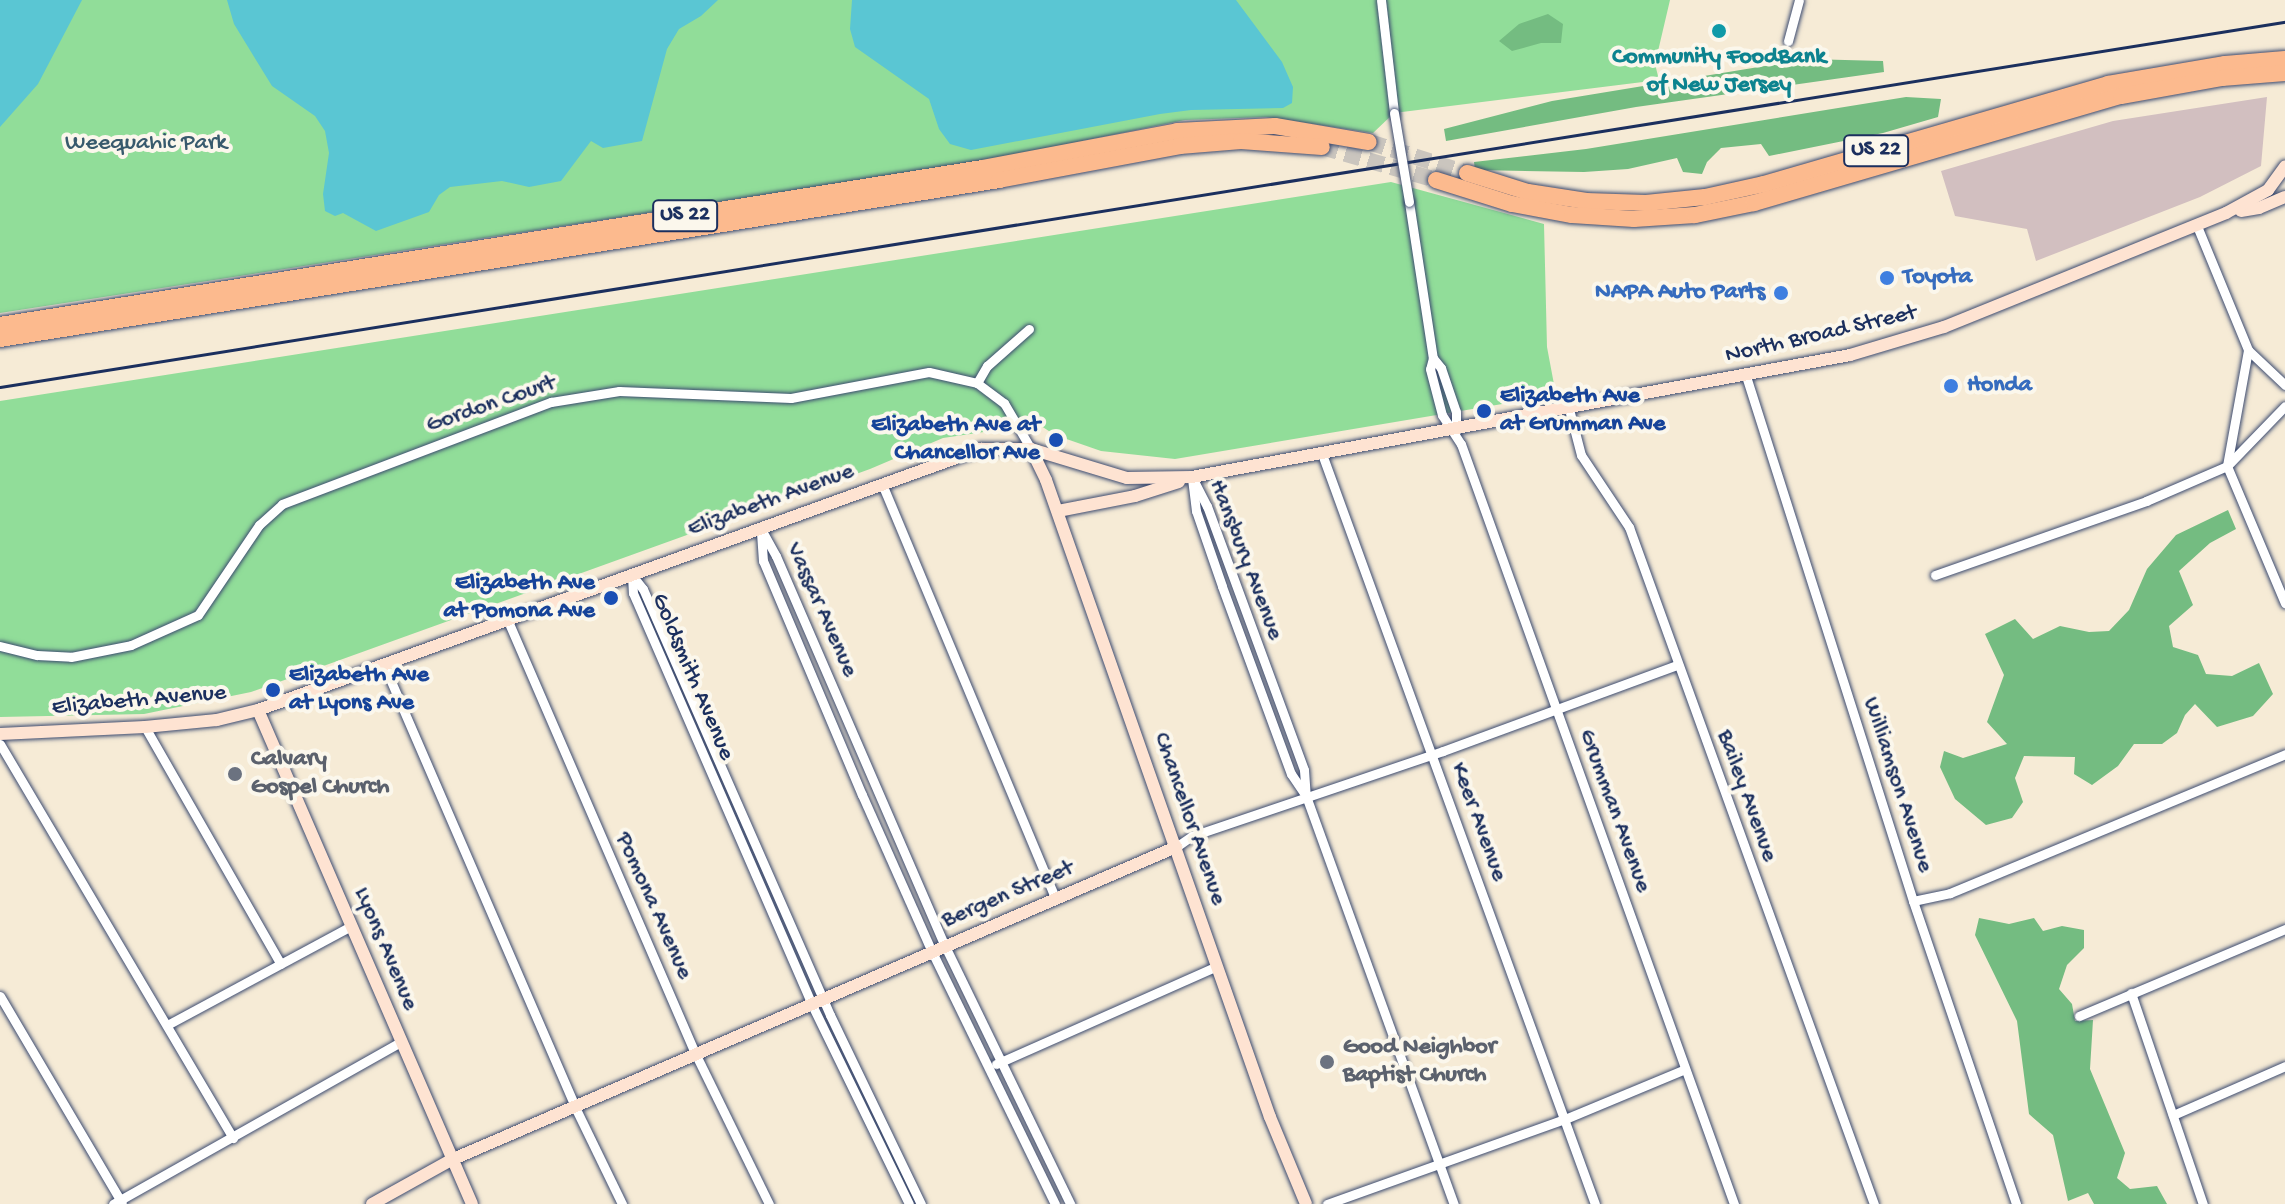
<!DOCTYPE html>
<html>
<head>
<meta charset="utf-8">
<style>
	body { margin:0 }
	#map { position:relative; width:2285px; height:1204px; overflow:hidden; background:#f6ebd6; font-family:"Gochi Hand",sans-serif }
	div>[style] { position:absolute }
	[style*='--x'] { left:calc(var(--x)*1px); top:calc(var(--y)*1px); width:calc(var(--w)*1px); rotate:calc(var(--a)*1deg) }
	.industrial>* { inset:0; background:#d2bfc0 }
	.green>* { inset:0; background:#91dd99 }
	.forest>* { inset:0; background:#74bc81 }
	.water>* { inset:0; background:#5ac6d3 }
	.highway-tunnel>* { height:16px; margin-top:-8px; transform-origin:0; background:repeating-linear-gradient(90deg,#cac5be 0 16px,transparent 0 24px) }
	.roads { filter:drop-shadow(0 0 2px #3c4b70) drop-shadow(0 0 2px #3c4b70) }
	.street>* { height:9px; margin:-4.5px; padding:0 4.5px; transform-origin:4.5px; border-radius:4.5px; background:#fff }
	.secondary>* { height:12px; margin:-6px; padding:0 6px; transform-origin:6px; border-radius:6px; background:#fee3d2 }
	.highway>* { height:16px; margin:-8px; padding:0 8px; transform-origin:8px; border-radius:8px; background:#fcba8e }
	.rail>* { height:3px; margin:-1.5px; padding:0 1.5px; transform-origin:1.5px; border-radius:1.5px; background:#1b2f5e }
	.bridges { filter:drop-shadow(0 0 2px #3c4b70) drop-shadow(0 0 2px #3c4b70) }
	.street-bridge>* { height:9px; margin:-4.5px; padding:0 4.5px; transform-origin:4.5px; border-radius:4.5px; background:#fff }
	.dots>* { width:22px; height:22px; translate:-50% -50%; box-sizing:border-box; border:4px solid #fbf7ec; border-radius:50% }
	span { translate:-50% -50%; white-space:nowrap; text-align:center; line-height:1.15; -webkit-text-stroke:8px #fbf7ec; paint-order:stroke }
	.shield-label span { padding:2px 6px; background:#fbf7ec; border:2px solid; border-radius:6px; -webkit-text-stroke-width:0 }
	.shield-label { font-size:22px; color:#1b2f5e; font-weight:700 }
	.culture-label { font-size:24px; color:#0d838f; font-weight:700 }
	.park-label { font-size:24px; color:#385a6d }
	.shop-label { font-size:24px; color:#366cbe; font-weight:700 }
	.left { translate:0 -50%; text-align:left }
	.right { translate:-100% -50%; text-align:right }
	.street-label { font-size:24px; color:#1b2f5e }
	.transit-label { font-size:24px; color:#164399; font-weight:700 }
	.worship-label { font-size:24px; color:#5b616d; font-weight:700 }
</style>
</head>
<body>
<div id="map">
	<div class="industrial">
		<i style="clip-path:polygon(2267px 97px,2261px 166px,2200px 197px,2036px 261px,2027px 229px,1955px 216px,1941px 171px,2113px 121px)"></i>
	</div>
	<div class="green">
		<i style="clip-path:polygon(0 0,1670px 0,1655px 64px,1659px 80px,1394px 113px,1373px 133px,1266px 117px,1185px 120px,989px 160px,0 313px)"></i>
		<i style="clip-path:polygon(1391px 182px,1544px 224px,1547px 347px,1556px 395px,1175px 459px,1101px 451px,1055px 435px,1038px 424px,943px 438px,870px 469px,251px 692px,144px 714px,0 717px,0 401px)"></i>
	</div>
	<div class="forest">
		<i style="clip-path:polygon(1548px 14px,1563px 24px,1561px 43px,1541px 43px,1512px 51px,1499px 41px,1519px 24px)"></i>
		<i style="clip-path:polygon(1807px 59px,1883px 61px,1884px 72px,1636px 107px,1446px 141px,1444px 129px,1552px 101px)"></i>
		<i style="clip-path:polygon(1906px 97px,1941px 99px,1938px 117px,1883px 133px,1769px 156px,1761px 144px,1721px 148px,1707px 162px,1702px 174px,1683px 172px,1677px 158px,1628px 169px,1584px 172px,1475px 170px,1474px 162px,1586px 149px)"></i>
		<i style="clip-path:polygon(2228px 510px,2236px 529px,2210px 543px,2179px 571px,2193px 605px,2169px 626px,2173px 647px,2198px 655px,2206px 674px,2232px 676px,2259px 663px,2273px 694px,2253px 716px,2217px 727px,2195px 704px,2185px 715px,2177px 733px,2162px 744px,2134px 744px,2118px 766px,2092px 785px,2074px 774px,2075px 757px,2024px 756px,2015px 778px,2023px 802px,2012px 818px,1986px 825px,1955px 799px,1940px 767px,1944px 751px,1963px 758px,2007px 744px,1987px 722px,2004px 675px,1985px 634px,2015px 619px,2033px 639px,2060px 626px,2089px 632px,2109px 631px,2129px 610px,2147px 569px,2176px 535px)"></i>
		<i style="clip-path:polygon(1979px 918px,2009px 924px,2034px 918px,2043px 931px,2062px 926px,2084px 930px,2084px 948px,2067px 965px,2059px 989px,2072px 1004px,2075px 1021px,2093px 1020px,2090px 1069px,2125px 1153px,2117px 1178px,2130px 1189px,2157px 1186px,2167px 1204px,2094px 1204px,2088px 1193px,2068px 1201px,2053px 1135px,2029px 1114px,2017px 1021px,1975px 935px)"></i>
	</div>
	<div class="water">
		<i style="clip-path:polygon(0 0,82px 0,38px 84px,0 127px)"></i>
		<i style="clip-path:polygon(227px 0,718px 0,701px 16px,679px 29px,667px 49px,642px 141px,603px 148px,591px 141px,561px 181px,529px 187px,502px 181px,450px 187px,439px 195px,429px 212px,376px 231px,343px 213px,335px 216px,325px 211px,323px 194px,329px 153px,325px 131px,315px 116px,272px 86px,234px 24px)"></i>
		<i style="clip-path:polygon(852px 0,1236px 0,1282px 62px,1293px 87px,1292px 103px,1283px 108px,1191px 110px,1160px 114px,971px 150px,950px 144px,939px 129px,929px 99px,855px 47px,850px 29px)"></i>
	</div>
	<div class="highway-tunnel">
		<i style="--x:1369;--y:142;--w:103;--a:17.6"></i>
		<i style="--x:1322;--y:147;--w:119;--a:16.1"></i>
	</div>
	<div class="roads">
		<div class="street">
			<i style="--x:1381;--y:0;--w:114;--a:83.4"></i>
			<i style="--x:1788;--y:41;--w:42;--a:-75"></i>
			<i style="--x:1409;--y:202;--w:158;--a:81.3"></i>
			<i style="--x:1433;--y:358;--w:11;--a:105"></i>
			<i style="--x:1430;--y:369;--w:48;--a:75.4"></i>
			<i style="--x:1442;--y:415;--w:35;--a:57"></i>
			<i style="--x:1461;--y:444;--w:808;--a:70.24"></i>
			<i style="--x:2197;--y:226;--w:134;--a:67.6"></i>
			<i style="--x:2248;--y:350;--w:118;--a:100.3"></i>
			<i style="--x:2227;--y:466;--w:149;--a:67.1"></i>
			<i style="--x:2248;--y:350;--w:51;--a:43.4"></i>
			<i style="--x:1433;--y:358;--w:13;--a:51"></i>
			<i style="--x:1441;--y:368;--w:46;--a:71.2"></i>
			<i style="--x:1456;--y:412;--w:19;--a:90"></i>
			<i style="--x:1746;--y:376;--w:551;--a:72.35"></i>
			<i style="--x:1913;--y:901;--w:320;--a:71.2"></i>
			<i style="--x:977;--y:383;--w:20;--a:-60"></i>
			<i style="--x:987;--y:366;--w:56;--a:-41.4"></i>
			<i style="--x:1569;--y:409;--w:48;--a:75.4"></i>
			<i style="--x:1581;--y:455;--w:87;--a:56.3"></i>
			<i style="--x:1629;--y:527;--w:720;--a:70.11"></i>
			<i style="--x:1322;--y:454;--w:798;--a:70"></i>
			<i style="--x:1192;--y:477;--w:33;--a:63"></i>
			<i style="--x:1207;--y:506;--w:281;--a:69.8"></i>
			<i style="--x:1304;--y:770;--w:26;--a:86"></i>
			<i style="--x:1306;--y:796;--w:27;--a:-124"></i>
			<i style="--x:1291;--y:774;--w:200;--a:-110.2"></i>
			<i style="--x:1222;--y:586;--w:79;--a:-109.1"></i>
			<i style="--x:1196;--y:511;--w:34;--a:-97"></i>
			<i style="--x:882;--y:484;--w:450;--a:67.3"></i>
			<i style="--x:632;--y:575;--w:18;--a:52"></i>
			<i style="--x:643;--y:589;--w:465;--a:66.3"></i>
			<i style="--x:830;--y:1015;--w:210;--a:64.3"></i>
			<i style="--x:632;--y:575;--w:18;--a:87"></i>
			<i style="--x:633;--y:593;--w:449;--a:66.5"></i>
			<i style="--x:812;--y:1005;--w:221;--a:64"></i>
			<i style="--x:1935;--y:575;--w:224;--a:-19.3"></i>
			<i style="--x:2146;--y:501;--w:88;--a:-23.4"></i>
			<i style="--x:2227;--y:466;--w:83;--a:-46"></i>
			<i style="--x:508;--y:621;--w:473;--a:66.6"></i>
			<i style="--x:696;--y:1055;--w:166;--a:63.9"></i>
			<i style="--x:0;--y:646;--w:38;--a:14"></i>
			<i style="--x:37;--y:655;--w:34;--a:3"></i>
			<i style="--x:71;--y:657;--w:61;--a:-11.3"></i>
			<i style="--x:131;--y:645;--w:73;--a:-24.1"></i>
			<i style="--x:198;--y:615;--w:109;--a:-55.9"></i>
			<i style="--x:259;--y:525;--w:31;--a:-42"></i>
			<i style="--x:282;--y:504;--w:288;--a:-20.8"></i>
			<i style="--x:551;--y:402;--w:69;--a:-9.2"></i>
			<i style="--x:619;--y:391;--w:172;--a:2.3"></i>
			<i style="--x:791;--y:398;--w:140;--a:-10.7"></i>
			<i style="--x:929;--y:372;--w:49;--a:12.9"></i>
			<i style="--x:977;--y:383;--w:34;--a:37"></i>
			<i style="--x:1004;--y:403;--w:53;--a:59.6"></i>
			<i style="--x:384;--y:665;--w:482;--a:66.6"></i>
			<i style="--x:575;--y:1107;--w:108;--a:64.1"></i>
			<i style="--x:145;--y:727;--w:273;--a:60.2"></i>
			<i style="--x:0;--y:744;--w:458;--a:59.4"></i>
			<i style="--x:1306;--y:796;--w:434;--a:70.1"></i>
			<i style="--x:1176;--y:847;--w:19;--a:-35"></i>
			<i style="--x:1192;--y:836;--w:265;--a:-18.7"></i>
			<i style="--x:1443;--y:751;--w:249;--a:-20.2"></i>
			<i style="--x:1913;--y:901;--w:38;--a:-12"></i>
			<i style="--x:1950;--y:893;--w:363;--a:-22.5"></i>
			<i style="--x:2131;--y:993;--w:223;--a:71.2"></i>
			<i style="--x:0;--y:996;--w:240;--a:59.5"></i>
			<i style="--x:2079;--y:1016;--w:224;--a:-22.9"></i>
			<i style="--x:169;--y:1024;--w:207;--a:-28.3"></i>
			<i style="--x:996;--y:1064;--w:242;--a:-23.9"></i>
			<i style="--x:2173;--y:1115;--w:122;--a:-23.6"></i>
			<i style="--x:113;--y:1204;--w:330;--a:-29.4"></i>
			<i style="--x:1055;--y:1204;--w:280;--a:-116"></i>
			<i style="--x:932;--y:952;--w:172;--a:-114"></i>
			<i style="--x:862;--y:795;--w:254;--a:-112.9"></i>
			<i style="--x:763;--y:561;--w:32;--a:-94"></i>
			<i style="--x:761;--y:529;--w:31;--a:61"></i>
			<i style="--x:776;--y:556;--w:425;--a:66.6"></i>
			<i style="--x:945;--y:946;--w:287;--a:64.1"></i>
			<i style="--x:1327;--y:1204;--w:253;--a:-19.7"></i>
			<i style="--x:1565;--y:1119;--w:130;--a:-22.6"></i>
		</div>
		<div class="secondary">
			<i style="--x:2241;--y:211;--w:18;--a:-9"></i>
			<i style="--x:2259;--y:208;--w:28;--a:-23"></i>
			<i style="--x:1031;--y:449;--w:34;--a:64"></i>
			<i style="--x:1046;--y:480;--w:675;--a:70.63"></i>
			<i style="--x:1270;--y:1117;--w:94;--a:67.5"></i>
			<i style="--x:1058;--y:511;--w:78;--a:-11"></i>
			<i style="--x:1135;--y:496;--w:46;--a:-17.7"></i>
			<i style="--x:258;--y:710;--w:538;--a:66.58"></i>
			<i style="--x:0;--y:734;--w:145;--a:-2.8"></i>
			<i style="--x:145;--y:727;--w:72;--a:-5.6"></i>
			<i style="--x:217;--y:720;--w:42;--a:-13.7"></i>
			<i style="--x:258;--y:710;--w:769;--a:-19.85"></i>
			<i style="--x:981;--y:449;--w:50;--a:0"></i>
			<i style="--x:1031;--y:449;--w:100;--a:16.8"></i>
			<i style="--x:1127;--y:478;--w:65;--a:-0.9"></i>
			<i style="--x:1192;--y:477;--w:669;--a:-10.5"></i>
			<i style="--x:1850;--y:355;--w:98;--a:-16.6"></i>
			<i style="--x:1944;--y:327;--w:304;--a:-22"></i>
			<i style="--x:2226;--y:213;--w:48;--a:-28.7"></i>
			<i style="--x:2268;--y:190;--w:29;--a:-54"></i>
			<i style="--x:372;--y:1204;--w:90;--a:-29.1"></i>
			<i style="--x:451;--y:1160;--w:790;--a:-23.35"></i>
		</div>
		<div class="highway">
			<i style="--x:1467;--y:173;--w:64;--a:17.3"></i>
			<i style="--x:1528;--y:192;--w:59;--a:8.8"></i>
			<i style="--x:1586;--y:201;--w:60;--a:1.9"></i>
			<i style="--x:1646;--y:203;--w:59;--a:-5.8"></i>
			<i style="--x:1705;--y:197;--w:60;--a:-12.4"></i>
			<i style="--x:1764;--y:184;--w:358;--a:-16.2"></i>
			<i style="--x:2108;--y:84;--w:119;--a:-9.7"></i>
			<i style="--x:2225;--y:64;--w:60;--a:-4.8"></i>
			<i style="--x:1436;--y:180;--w:80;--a:17.5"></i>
			<i style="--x:1512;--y:204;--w:61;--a:10.4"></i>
			<i style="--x:1572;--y:215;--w:62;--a:3.7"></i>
			<i style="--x:1634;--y:219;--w:61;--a:-3.8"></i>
			<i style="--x:1695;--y:215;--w:60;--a:-11.5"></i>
			<i style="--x:1754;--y:203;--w:382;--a:-16.3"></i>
			<i style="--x:2121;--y:96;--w:103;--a:-10.1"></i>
			<i style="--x:2222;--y:78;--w:63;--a:-4.5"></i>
			<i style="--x:0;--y:325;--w:994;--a:-9.08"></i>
			<i style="--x:982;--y:168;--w:198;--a:-10.7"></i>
			<i style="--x:1177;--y:131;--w:98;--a:-2.9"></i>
			<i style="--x:1275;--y:126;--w:95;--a:9.7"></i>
			<i style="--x:0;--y:339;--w:1012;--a:-9.04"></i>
			<i style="--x:999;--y:180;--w:184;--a:-10.6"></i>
			<i style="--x:1180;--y:146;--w:61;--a:-4.7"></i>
			<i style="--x:1241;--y:141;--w:81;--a:4.2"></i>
		</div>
	</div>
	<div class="rail">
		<i style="--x:0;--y:387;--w:2314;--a:-9.08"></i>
	</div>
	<div class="bridges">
		<div class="street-bridge">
			<i style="--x:1394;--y:113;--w:90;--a:80.4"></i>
		</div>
	</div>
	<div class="dots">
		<i style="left:1719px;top:31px;background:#0f9aa8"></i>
		<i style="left:1887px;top:278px;background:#3f7fe0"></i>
		<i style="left:1781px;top:293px;background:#3f7fe0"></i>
		<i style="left:1951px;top:386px;background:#3f7fe0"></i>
		<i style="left:1484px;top:411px;background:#1a4fb4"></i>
		<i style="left:1056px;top:440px;background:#1a4fb4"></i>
		<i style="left:611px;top:598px;background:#1a4fb4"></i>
		<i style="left:273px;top:690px;background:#1a4fb4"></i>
		<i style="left:235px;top:774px;background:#6b7280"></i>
		<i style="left:1327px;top:1062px;background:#6b7280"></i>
	</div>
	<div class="shield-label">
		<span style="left:1876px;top:151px">US 22</span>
		<span style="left:685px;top:216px">US 22</span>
	</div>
	<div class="culture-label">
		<span style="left:1719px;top:72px">Community FoodBank<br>of New Jersey</span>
	</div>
	<div class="park-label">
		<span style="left:146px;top:144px">Weequahic Park</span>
	</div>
	<div class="shop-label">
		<span class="left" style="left:1903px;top:278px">Toyota</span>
		<span class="right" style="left:1765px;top:293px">NAPA Auto Parts</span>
		<span class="left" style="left:1967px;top:386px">Honda</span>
	</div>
	<div class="street-label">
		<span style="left:1821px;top:335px;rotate:-13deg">North Broad Street</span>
		<span style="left:491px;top:405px;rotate:-19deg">Gordon Court</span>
		<span style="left:771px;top:501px;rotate:-20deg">Elizabeth Avenue</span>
		<span style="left:1245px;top:560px;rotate:69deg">Hansbury Avenue</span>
		<span style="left:821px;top:610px;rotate:66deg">Vassar Avenue</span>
		<span style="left:692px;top:677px;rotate:67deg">Goldsmith Avenue</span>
		<span style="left:139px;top:701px;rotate:-5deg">Elizabeth Avenue</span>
		<span style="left:1897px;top:785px;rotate:72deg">Williamson Avenue</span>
		<span style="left:1746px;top:796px;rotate:70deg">Bailey Avenue</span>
		<span style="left:1614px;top:811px;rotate:70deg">Grumman Avenue</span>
		<span style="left:1189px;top:819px;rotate:71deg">Chancellor Avenue</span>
		<span style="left:1478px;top:822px;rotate:70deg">Keer Avenue</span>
		<span style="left:1008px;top:895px;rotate:-23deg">Bergen Street</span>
		<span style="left:653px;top:906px;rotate:66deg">Pomona Avenue</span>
		<span style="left:385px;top:949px;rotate:67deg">Lyons Avenue</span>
	</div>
	<div class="transit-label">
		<span class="left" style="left:1500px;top:411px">Elizabeth Ave<br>at Grumman Ave</span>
		<span class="right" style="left:1040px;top:440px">Elizabeth Ave at<br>Chancellor Ave</span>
		<span class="right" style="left:595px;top:598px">Elizabeth Ave<br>at Pomona Ave</span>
		<span class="left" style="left:289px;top:690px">Elizabeth Ave<br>at Lyons Ave</span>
	</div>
	<div class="worship-label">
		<span class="left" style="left:251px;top:774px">Calvary<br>Gospel Church</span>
		<span class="left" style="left:1343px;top:1062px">Good Neighbor<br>Baptist Church</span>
	</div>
</div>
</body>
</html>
